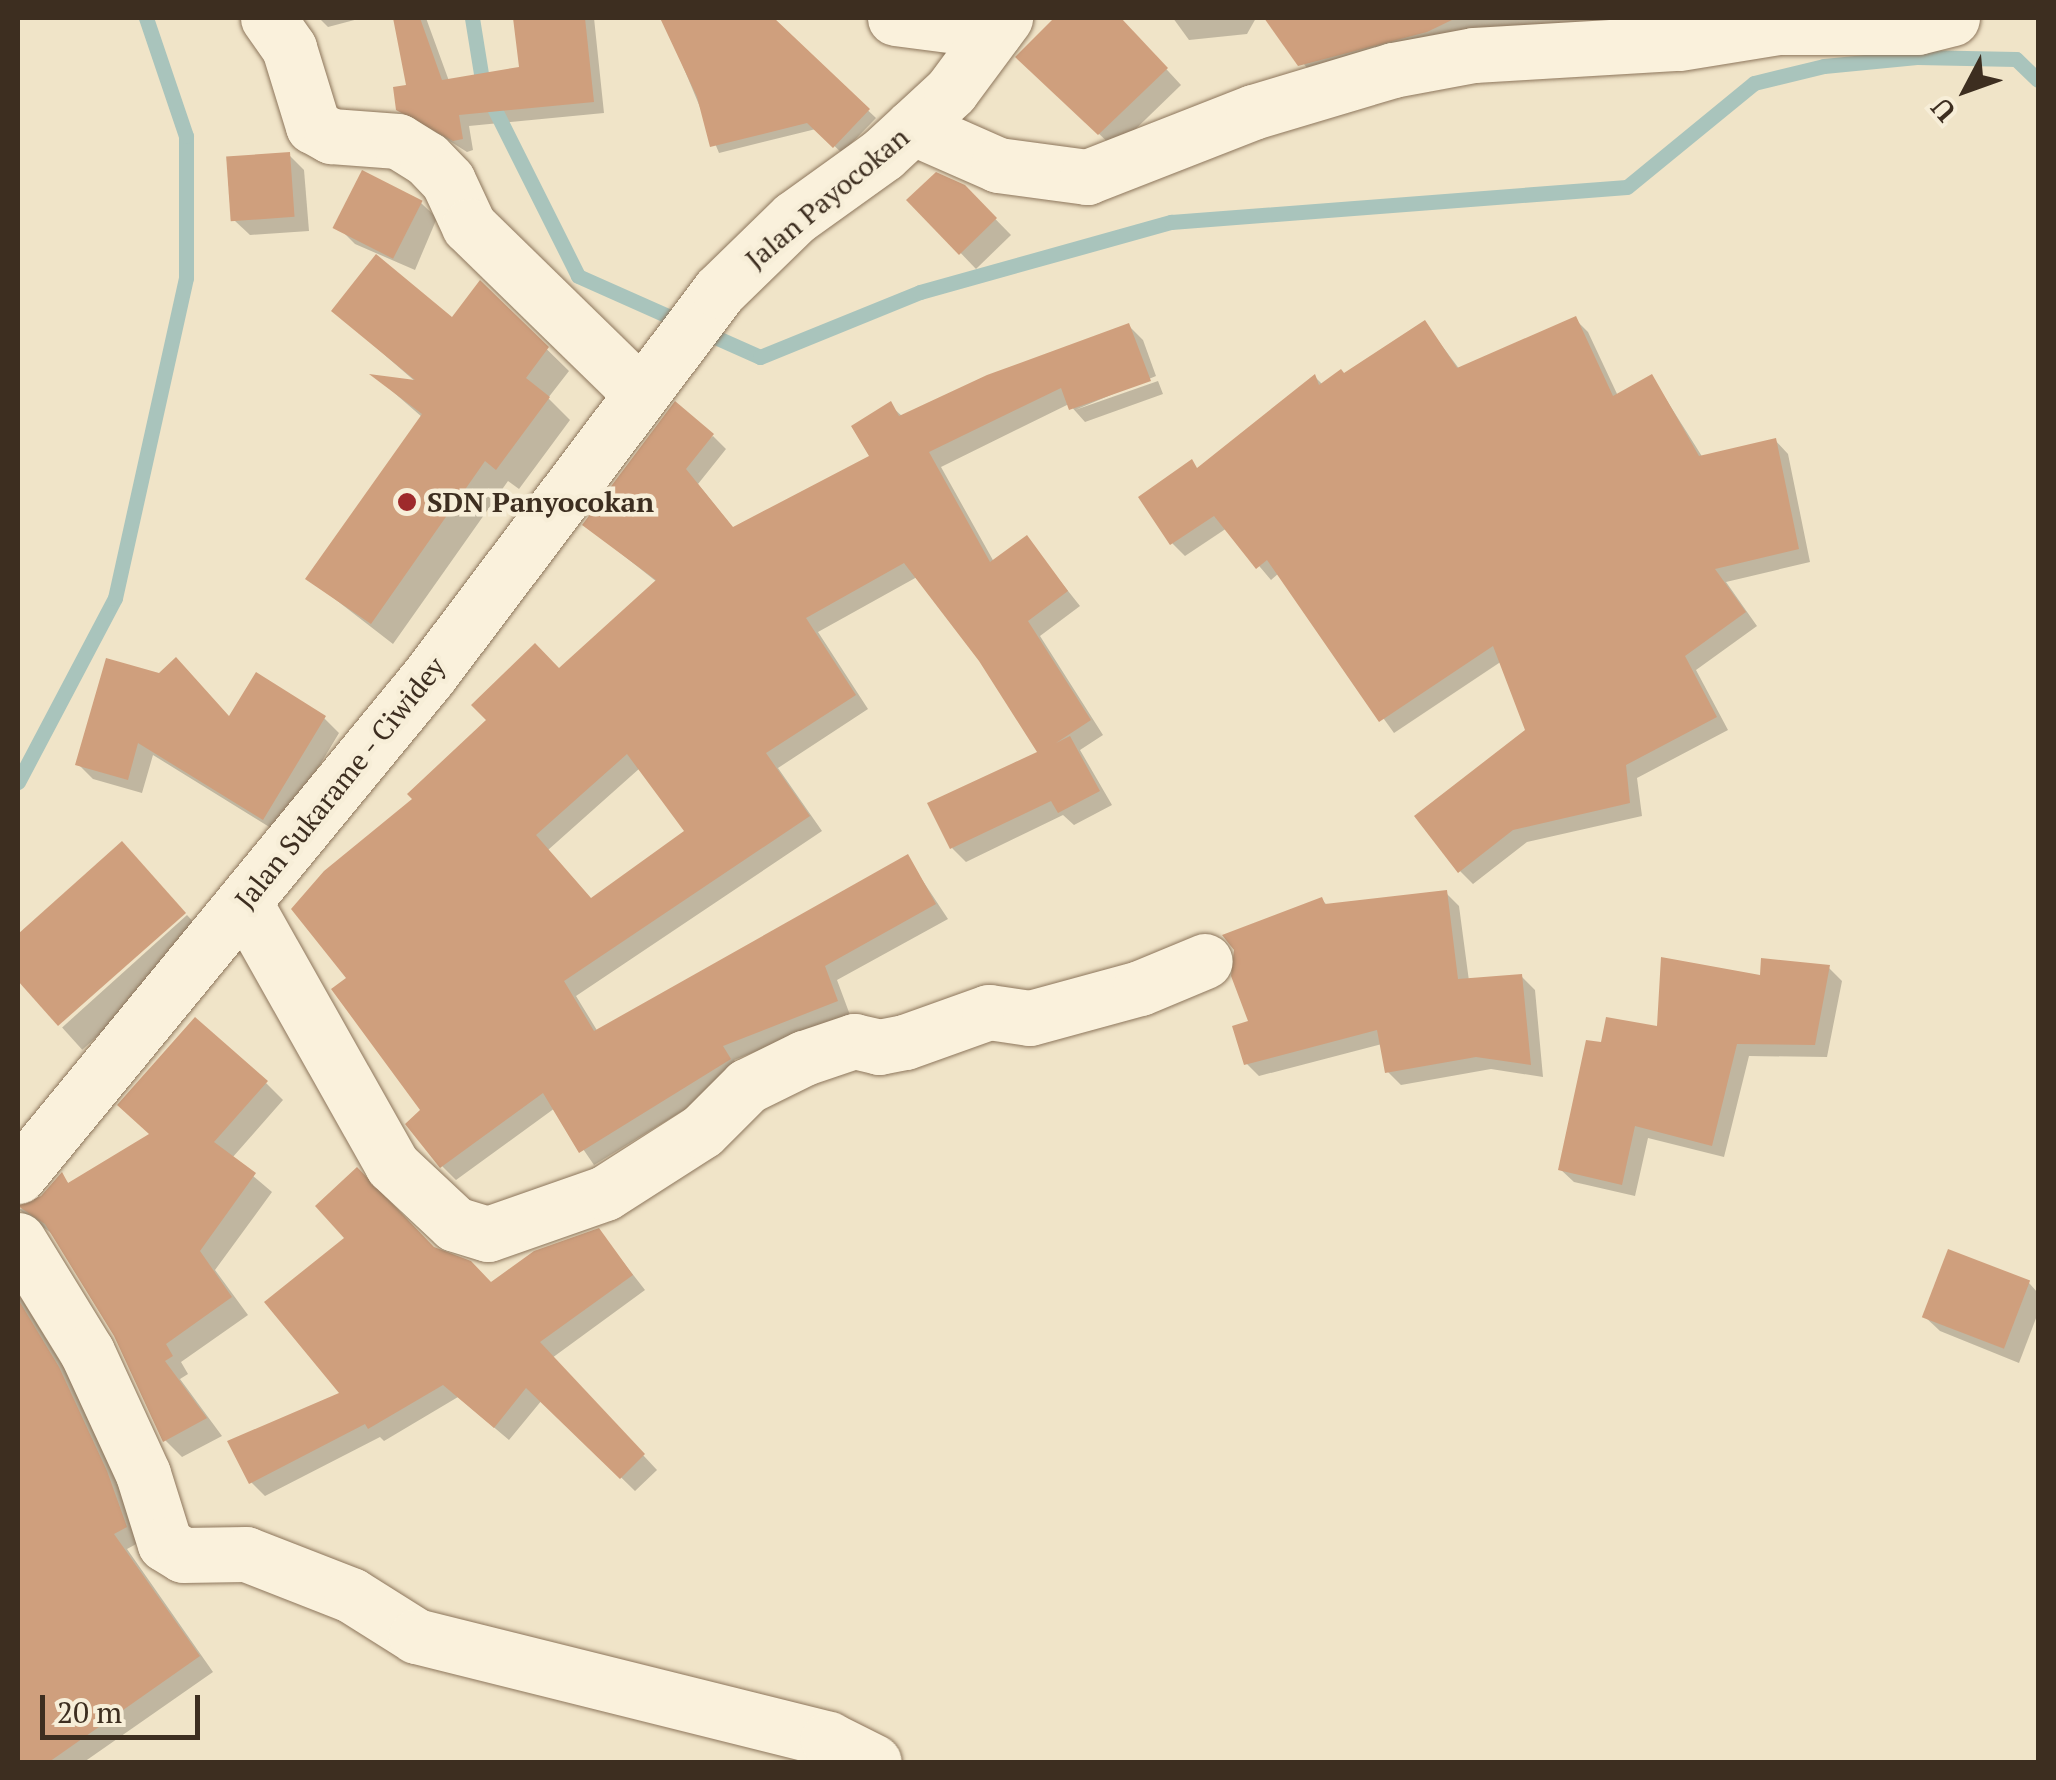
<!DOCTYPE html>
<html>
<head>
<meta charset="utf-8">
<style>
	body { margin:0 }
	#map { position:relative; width:2056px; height:1780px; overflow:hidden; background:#f0e4c8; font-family:"PT Serif",serif }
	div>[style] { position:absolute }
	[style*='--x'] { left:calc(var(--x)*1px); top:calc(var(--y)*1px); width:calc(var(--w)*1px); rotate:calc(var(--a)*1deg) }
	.shadow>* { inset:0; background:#0003; transform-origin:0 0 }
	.stream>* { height:15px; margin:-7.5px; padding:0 7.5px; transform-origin:7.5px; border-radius:7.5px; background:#a9c4bc }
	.building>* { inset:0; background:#cf9f7d; transform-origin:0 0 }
	.roads { filter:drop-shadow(0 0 2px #8d765c) drop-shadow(0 0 2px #8d765c) }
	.minor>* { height:55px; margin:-27.5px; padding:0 27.5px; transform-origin:27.5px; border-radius:27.5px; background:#faf1dc }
	.dots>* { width:28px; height:28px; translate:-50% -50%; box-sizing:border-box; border:5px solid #f7eed8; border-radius:50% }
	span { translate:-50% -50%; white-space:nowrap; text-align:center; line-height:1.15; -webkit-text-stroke:9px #f7eed8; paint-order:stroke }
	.street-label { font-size:28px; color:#3d2e20 }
	.poi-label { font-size:28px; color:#3d2e20; font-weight:700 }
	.left { translate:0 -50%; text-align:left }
	.frame { position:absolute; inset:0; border:20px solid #3d2e20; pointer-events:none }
	.north { position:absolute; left:1916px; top:40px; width:100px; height:100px; -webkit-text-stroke:8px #f7eed8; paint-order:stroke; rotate:229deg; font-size:28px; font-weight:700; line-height:40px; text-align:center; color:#3d2e20 }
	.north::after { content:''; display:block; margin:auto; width:35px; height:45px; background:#3d2e20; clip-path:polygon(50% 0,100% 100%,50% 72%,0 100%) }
	.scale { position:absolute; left:40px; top:1695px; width:160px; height:45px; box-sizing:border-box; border:5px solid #3d2e20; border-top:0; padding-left:12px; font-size:30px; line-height:35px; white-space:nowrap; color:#3d2e20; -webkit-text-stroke:8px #f7eed8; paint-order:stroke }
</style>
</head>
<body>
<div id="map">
	<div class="shadow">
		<i style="clip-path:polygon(319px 18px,362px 18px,328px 27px)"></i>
		<i style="clip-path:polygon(396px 18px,426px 18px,449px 81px,522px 69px,516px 18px,594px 18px,604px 113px,469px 126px,473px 150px,467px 152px,398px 108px,408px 88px)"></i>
		<i style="clip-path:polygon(663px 18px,722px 18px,732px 33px,746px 18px,770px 18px,876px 118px,842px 153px,816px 129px,719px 153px)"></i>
		<i style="clip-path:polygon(1058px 18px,1119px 18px,1181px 85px,1115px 149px,1018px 57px)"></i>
		<i style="clip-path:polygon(1173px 18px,1256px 18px,1247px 34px,1189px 40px)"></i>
		<i style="clip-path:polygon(1276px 18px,1629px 18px,1629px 26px,1319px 83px,1269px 20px)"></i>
		<i style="clip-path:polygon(289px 155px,304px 170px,309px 231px,250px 235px,234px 220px)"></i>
		<i style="clip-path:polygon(964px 187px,1011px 235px,976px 269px,910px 200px)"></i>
		<i style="clip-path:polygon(421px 203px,437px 218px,415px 270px,355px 244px,340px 229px)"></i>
		<i style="clip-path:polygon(480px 284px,569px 371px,548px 398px,570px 420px,519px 489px,508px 481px,393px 644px,309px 579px,422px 417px,376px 377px,417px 383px,334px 311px,452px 320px)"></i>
		<i style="clip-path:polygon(1575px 319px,1588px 332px,1618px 396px,1652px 377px,1703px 458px,1775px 440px,1788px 454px,1810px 562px,1726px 582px,1757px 626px,1696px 670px,1728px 730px,1637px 778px,1642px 816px,1527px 842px,1473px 884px,1460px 871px,1528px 731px,1502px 661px,1394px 733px,1279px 573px,1271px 580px,1227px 528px,1185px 556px,1172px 543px,1199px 470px,1315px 377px,1323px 385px,1345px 376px,1425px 323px,1460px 370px)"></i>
		<i style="clip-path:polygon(evenodd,1129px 326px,1143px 340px,1156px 376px,1075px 410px,1158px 381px,1163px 394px,1085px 422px,1069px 404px,941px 467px,994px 562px,1026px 538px,1080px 606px,1040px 636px,1103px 735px,1080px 750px,1112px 805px,1074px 825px,1063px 815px,966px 862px,952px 848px,1040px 753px,981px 659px,917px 577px,818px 632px,868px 709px,778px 768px,822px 831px,576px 996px,598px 1032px,907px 857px,948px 919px,837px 980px,850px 1015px,734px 1060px,743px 1074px,594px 1165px,555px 1108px,456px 1180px,442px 1166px,423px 1111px,350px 978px,415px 800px,657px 582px,585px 525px,713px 436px,726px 449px,698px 484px,734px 529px,873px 457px,890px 405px,903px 417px,1129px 326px,640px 768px,687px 832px,592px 900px,548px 850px,640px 768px)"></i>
		<i style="clip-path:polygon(160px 675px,230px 719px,324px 718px,339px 733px,279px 833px,153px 755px,142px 793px,93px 779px,78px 764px)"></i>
		<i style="clip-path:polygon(1446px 893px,1459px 906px,1469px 981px,1522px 977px,1535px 990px,1543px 1077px,1491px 1069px,1401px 1085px,1388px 1072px,1382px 1044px,1259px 1076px,1246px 1063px,1252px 1022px,1322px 900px,1328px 906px)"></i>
		<i style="left:187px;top:915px;width:30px;height:168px;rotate:48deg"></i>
		<i style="clip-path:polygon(1829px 968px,1842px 981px,1827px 1057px,1749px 1056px,1724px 1157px,1648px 1138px,1635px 1196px,1574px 1182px,1560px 1169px,1603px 1045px,1660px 1029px,1762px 978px)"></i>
		<i style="clip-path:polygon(266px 1083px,283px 1100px,232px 1158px,272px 1192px,215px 1270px,248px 1315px,181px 1362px,188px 1374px,180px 1379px,222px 1436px,182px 1457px,165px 1440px,116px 1335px,54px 1235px,18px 1209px,31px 1207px,62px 1176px,70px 1185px)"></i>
		<i style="clip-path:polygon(599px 1231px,645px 1290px,552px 1358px,657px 1470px,635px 1491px,542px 1400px,509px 1440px,458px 1397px,384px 1441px,380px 1437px,265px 1496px,251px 1482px,343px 1394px,433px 1249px,491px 1285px)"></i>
		<i style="clip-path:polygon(2029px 1283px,2038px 1293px,2038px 1313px,2019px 1363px,1940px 1331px,1924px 1316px)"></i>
		<i style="clip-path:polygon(18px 1293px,74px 1384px,121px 1488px,140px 1542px,127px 1549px,213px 1672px,84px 1762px,18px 1762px)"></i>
	</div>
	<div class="stream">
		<i style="--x:472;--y:18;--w:69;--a:80.8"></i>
		<i style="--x:483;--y:86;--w:212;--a:63.4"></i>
		<i style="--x:578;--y:276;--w:199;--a:24"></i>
		<i style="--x:760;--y:357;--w:173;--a:-22.1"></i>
		<i style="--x:920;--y:292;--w:261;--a:-15.6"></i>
		<i style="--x:1171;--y:222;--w:457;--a:-4.4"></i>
		<i style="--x:1627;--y:187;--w:164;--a:-39.3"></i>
		<i style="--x:1754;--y:83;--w:72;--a:-13.7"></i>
		<i style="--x:1824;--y:66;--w:93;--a:-5.5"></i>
		<i style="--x:1917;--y:57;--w:99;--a:1.2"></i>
		<i style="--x:2016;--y:59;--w:30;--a:44"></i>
		<i style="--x:18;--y:782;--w:208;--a:-62.2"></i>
		<i style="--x:115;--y:598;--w:328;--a:-77.5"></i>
		<i style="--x:186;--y:278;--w:142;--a:-90"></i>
		<i style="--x:186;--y:136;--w:125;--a:-108.7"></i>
	</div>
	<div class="building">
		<i style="clip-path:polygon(393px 18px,420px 18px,442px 80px,519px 67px,513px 18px,585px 18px,594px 102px,459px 115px,463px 139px,453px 141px,396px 110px,393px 87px,406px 85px)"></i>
		<i style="clip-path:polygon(660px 18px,774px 18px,870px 109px,833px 148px,807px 123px,710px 147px,697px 97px)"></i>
		<i style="clip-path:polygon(1054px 18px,1121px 18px,1168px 68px,1098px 135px,1015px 57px)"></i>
		<i style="clip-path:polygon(1264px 18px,1456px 18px,1427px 32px,1298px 66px)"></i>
		<i style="left:290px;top:152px;width:65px;height:64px;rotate:86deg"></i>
		<i style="left:362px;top:170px;width:68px;height:65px;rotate:27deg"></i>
		<i style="clip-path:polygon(936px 172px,965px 185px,997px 218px,959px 255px,906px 200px)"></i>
		<i style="clip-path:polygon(376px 254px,452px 317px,480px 280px,549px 347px,526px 378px,550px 397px,496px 470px,485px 461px,371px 624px,305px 579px,422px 414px,369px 374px,415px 380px,331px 311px)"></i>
		<i style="clip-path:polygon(1576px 316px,1613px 396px,1652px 374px,1699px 456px,1776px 438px,1799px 549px,1715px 569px,1746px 612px,1685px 656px,1717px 717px,1626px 765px,1630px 803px,1513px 830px,1458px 873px,1414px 816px,1525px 730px,1493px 646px,1379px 722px,1267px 560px,1256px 569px,1214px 516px,1170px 545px,1138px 497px,1192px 459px,1197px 468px,1315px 374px,1319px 385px,1341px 369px,1344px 373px,1425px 320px,1457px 368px)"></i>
		<i style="clip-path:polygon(evenodd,1129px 323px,1151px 381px,1069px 410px,1061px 388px,929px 452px,990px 562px,1027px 535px,1068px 591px,1028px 621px,1091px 720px,1056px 743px,1070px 736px,1100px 791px,1058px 813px,1051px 801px,950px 849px,927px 803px,1037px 752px,979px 661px,904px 563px,806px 618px,856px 695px,766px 753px,810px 816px,564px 981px,594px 1031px,908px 854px,936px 904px,825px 966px,838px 1001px,723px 1046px,731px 1059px,579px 1153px,543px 1093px,440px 1168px,405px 1124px,420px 1110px,331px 989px,346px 978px,291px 909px,324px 871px,412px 799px,407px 794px,486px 720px,471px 705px,535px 643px,559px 668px,656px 580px,582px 525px,675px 401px,714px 434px,686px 469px,733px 527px,869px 456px,851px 426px,891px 401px,899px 416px,987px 375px,1129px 323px,627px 754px,684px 831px,591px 898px,536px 835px,627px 754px)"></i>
		<i style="clip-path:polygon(176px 657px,229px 716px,256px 672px,326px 716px,263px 820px,138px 743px,128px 780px,75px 765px,106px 658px,159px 673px)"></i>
		<i style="clip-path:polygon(122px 841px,186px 913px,58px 1026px,18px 981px,18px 934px)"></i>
		<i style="clip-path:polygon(1447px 890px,1458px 979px,1522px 974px,1531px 1065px,1476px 1057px,1385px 1073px,1377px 1030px,1244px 1065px,1232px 1026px,1248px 1021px,1231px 976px,1234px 950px,1222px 935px,1322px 897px,1325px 904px)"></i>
		<i style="clip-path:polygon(1661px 957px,1760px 975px,1761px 958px,1830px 965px,1815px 1045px,1737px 1044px,1712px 1146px,1635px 1126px,1622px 1185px,1558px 1170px,1586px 1040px,1601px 1042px,1606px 1017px,1657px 1026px)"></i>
		<i style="clip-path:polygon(195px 1017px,268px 1081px,214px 1142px,256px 1173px,200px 1251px,232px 1297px,166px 1344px,173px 1356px,165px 1361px,207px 1418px,163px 1442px,114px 1336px,45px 1224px,18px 1206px,41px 1196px,62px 1172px,68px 1183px,149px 1134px,117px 1105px)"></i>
		<i style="clip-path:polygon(357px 1167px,434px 1247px,471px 1261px,491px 1282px,534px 1251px,599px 1228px,633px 1275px,540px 1342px,645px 1454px,620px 1479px,526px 1388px,494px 1428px,443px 1385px,368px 1429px,365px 1424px,249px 1484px,227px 1441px,339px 1393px,264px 1302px,344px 1238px,315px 1206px)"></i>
		<i style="left:1948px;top:1249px;width:88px;height:73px;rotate:21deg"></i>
		<i style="clip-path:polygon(18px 1299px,59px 1367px,107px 1471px,127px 1527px,114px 1534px,200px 1656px,49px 1762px,18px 1762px)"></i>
	</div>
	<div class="roads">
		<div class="minor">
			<i style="--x:268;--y:18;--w:37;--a:55"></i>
			<i style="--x:289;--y:48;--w:82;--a:72.9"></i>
			<i style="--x:313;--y:126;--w:21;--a:29"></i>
			<i style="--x:331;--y:136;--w:67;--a:4.3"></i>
			<i style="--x:398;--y:141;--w:34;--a:32"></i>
			<i style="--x:427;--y:159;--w:30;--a:46"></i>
			<i style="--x:448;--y:181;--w:50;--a:65"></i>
			<i style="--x:469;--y:226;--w:240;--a:44.3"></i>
			<i style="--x:895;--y:18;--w:101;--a:7.4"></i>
			<i style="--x:912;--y:127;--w:94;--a:23.8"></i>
			<i style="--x:998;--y:165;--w:90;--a:7.7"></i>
			<i style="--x:1087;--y:177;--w:178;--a:-21.4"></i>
			<i style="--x:1253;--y:112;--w:146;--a:-16.7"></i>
			<i style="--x:1393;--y:70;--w:82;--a:-10.5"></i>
			<i style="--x:1474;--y:55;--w:205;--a:-3.4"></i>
			<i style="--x:1679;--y:43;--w:100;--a:-9.2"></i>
			<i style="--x:1778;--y:27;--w:139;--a:0"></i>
			<i style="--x:1917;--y:27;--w:36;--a:-14"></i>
			<i style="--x:244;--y:902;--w:302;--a:60.6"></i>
			<i style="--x:392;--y:1165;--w:86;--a:43.1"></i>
			<i style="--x:455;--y:1224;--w:34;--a:17"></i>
			<i style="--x:488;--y:1234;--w:124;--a:-19.3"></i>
			<i style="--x:605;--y:1193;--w:115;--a:-32.6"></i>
			<i style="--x:702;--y:1131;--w:64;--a:-45"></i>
			<i style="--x:747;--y:1086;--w:64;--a:-26.2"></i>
			<i style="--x:804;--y:1058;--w:53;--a:-18.8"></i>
			<i style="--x:854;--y:1041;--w:26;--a:13"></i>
			<i style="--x:879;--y:1047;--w:26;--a:-11"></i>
			<i style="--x:905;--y:1042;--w:89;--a:-19.7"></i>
			<i style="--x:989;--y:1012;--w:41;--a:8.3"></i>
			<i style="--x:1030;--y:1018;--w:114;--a:-15.3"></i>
			<i style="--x:1140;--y:988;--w:70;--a:-22.6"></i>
			<i style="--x:18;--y:1176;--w:647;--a:-50.58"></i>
			<i style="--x:429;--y:676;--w:482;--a:-53"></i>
			<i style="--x:719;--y:291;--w:105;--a:-44.2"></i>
			<i style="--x:794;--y:218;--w:110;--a:-35.7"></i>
			<i style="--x:883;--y:154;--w:93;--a:-42.8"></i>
			<i style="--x:951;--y:91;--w:91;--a:-53.5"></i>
			<i style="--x:18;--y:1240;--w:132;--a:58.4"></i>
			<i style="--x:87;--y:1352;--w:134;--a:65.3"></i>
			<i style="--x:143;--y:1474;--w:73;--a:72.6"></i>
			<i style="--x:165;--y:1544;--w:21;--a:31"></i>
			<i style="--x:183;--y:1555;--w:63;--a:-0.9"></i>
			<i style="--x:246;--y:1554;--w:113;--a:21.3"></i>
			<i style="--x:351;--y:1595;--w:77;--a:32.2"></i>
			<i style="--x:416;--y:1636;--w:425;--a:14"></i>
			<i style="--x:828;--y:1739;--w:51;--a:26.6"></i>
		</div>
	</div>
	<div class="dots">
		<i style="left:407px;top:502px;background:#9e2a2b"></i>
	</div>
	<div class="street-label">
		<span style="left:827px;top:198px;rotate:-40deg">Jalan Payocokan</span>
		<span style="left:340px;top:783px;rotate:-51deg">Jalan Sukarame - Ciwidey</span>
	</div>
	<div class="poi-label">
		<span class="left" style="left:427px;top:502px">SDN Panyocokan</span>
	</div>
	<div class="frame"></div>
	<div class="north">U</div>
	<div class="scale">20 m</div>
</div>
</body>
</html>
